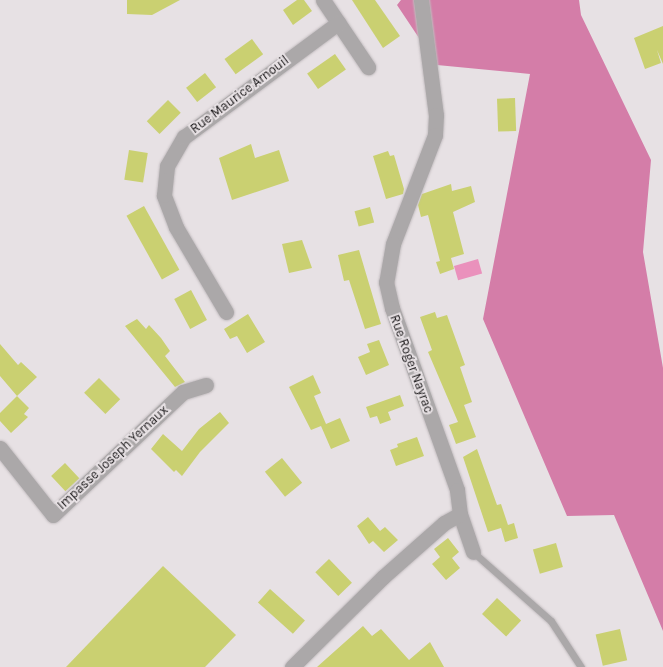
<!DOCTYPE html>
<html>
<head>
<meta charset="utf-8">
<style>
	body { margin:0 }
	#map { position:relative; width:663px; height:667px; overflow:hidden; background:#e7e1e4; font-family:Karla,sans-serif }
	div>[style] { position:absolute }
	[style*='--x'] { left:calc(var(--x)*1px); top:calc(var(--y)*1px); width:calc(var(--w)*1px); rotate:calc(var(--a)*1deg) }
	.forest>* { inset:0; background:#d47da8 }
	.water>* { inset:0; background:#ea91bc; transform-origin:0 0 }
	.building>* { inset:0; background:#cad071; transform-origin:0 0 }
	.roads { filter:drop-shadow(0 0 1px #c2bcbf) drop-shadow(0 0 1px #c2bcbf) }
	.service>* { height:7px; margin:-3.5px; padding:0 3.5px; transform-origin:3.5px; border-radius:3.5px; background:#aba8a9 }
	.minor>* { height:15px; margin:-7.5px; padding:0 7.5px; transform-origin:7.5px; border-radius:7.5px; background:#aba8a9 }
	span { translate:-50% -50%; white-space:nowrap; text-align:center; line-height:1.15; -webkit-text-stroke:4px #e7e1e4; paint-order:stroke }
	.street-label { font-size:13px; color:#181617 }
</style>
</head>
<body>
<div id="map">
	<div class="forest">
		<i style="clip-path:polygon(401px 0,579px 0,581px 15px,651px 160px,643px 252px,663px 368px,663px 631px,614px 515px,567px 516px,483px 319px,530px 74px,437px 65px,397px 5px)"></i>
	</div>
	<div class="water">
		<i style="left:478px;top:259px;width:15px;height:25px;rotate:74deg"></i>
	</div>
	<div class="building">
		<i style="clip-path:polygon(127px 0,180px 0,152px 15px,127px 14px)"></i>
		<i style="clip-path:polygon(297px 0,304px 0,312px 11px,293px 25px,283px 10px)"></i>
		<i style="clip-path:polygon(352px 0,375px 0,400px 36px,383px 48px)"></i>
		<i style="clip-path:polygon(663px 26px,663px 64px,657px 50px,661px 63px,645px 69px,634px 38px)"></i>
		<i style="left:252px;top:39px;width:19px;height:34px;rotate:54deg"></i>
		<i style="left:335px;top:54px;width:19px;height:34px;rotate:55deg"></i>
		<i style="left:205px;top:73px;width:18px;height:24px;rotate:52deg"></i>
		<i style="left:515px;top:98px;width:33px;height:18px;rotate:88deg"></i>
		<i style="left:168px;top:100px;width:18px;height:30px;rotate:45deg"></i>
		<i style="clip-path:polygon(251px 144px,255px 158px,279px 150px,289px 181px,232px 200px,219px 158px)"></i>
		<i style="left:129px;top:150px;width:19px;height:30px;rotate:9deg"></i>
		<i style="clip-path:polygon(388px 151px,390px 156px,394px 155px,404px 189px,403px 194px,386px 199px,373px 156px)"></i>
		<i style="clip-path:polygon(451px 184px,452px 191px,471px 186px,475px 202px,453px 212px,464px 254px,451px 258px,454px 269px,440px 274px,436px 262px,440px 261px,428px 215px,421px 217px,418px 205px,422px 194px)"></i>
		<i style="left:144px;top:206px;width:73px;height:20px;rotate:61deg"></i>
		<i style="left:370px;top:207px;width:16px;height:16px;rotate:75deg"></i>
		<i style="clip-path:polygon(302px 240px,312px 268px,289px 273px,282px 244px)"></i>
		<i style="clip-path:polygon(359px 250px,381px 324px,365px 329px,349px 280px,344px 281px,338px 255px)"></i>
		<i style="left:191px;top:290px;width:34px;height:19px;rotate:62deg"></i>
		<i style="clip-path:polygon(435px 312px,437px 318px,447px 315px,465px 365px,460px 367px,472px 402px,464px 405px,476px 437px,456px 444px,449px 425px,458px 422px,428px 352px,432px 350px,420px 317px)"></i>
		<i style="clip-path:polygon(248px 314px,265px 342px,247px 353px,237px 336px,230px 339px,224px 329px)"></i>
		<i style="clip-path:polygon(137px 319px,146px 329px,149px 325px,161px 338px,170px 351px,165px 356px,185px 382px,175px 387px,125px 326px)"></i>
		<i style="clip-path:polygon(379px 340px,389px 365px,366px 375px,358px 357px,370px 352px,367px 344px)"></i>
		<i style="clip-path:polygon(0 344px,18px 365px,21px 362px,37px 377px,17px 396px,0 376px)"></i>
		<i style="clip-path:polygon(313px 375px,321px 393px,314px 396px,326px 424px,340px 418px,350px 441px,331px 449px,321px 426px,311px 430px,289px 387px)"></i>
		<i style="left:99px;top:378px;width:30px;height:21px;rotate:45deg"></i>
		<i style="clip-path:polygon(400px 395px,404px 406px,388px 412px,391px 420px,380px 424px,377px 416px,370px 418px,366px 407px)"></i>
		<i style="clip-path:polygon(17px 396px,29px 408px,24px 414px,28px 417px,11px 433px,0 421px,0 413px)"></i>
		<i style="clip-path:polygon(220px 412px,229px 423px,200px 452px,182px 476px,176px 470px,174px 472px,151px 449px,163px 434px,182px 451px,199px 429px)"></i>
		<i style="clip-path:polygon(417px 437px,424px 456px,396px 466px,390px 450px,398px 447px,397px 444px)"></i>
		<i style="clip-path:polygon(477px 449px,497px 505px,501px 504px,508px 525px,514px 523px,518px 538px,505px 542px,501px 528px,488px 532px,463px 457px)"></i>
		<i style="left:282px;top:458px;width:32px;height:22px;rotate:51deg"></i>
		<i style="left:65px;top:463px;width:21px;height:19px;rotate:47deg"></i>
		<i style="clip-path:polygon(368px 517px,380px 531px,385px 527px,398px 540px,384px 552px,373px 541px,369px 544px,357px 526px)"></i>
		<i style="clip-path:polygon(448px 538px,459px 552px,452px 558px,460px 568px,446px 580px,432px 564px,440px 557px,434px 549px)"></i>
		<i style="left:556px;top:543px;width:25px;height:24px;rotate:74deg"></i>
		<i style="left:329px;top:559px;width:33px;height:19px;rotate:46deg"></i>
		<i style="clip-path:polygon(163px 566px,236px 635px,205px 667px,66px 667px)"></i>
		<i style="left:270px;top:589px;width:47px;height:18px;rotate:42deg"></i>
		<i style="left:497px;top:598px;width:33px;height:22px;rotate:43deg"></i>
		<i style="clip-path:polygon(363px 626px,372px 636px,381px 629px,409px 660px,430px 642px,444px 667px,317px 667px)"></i>
		<i style="left:620px;top:629px;width:32px;height:25px;rotate:77deg"></i>
	</div>
	<div class="roads">
		<div class="service">
			<i style="--x:473;--y:552;--w:104;--a:41.5"></i>
			<i style="--x:551;--y:621;--w:55;--a:56.9"></i>
		</div>
		<div class="minor">
			<i style="--x:323;--y:0;--w:81;--a:56.1"></i>
			<i style="--x:421;--y:0;--w:116;--a:82.6"></i>
			<i style="--x:436;--y:115;--w:20;--a:93"></i>
			<i style="--x:435;--y:135;--w:117;--a:111.1"></i>
			<i style="--x:393;--y:244;--w:39;--a:100"></i>
			<i style="--x:386;--y:282;--w:27;--a:77"></i>
			<i style="--x:392;--y:308;--w:193;--a:70.3"></i>
			<i style="--x:457;--y:490;--w:24;--a:83"></i>
			<i style="--x:460;--y:514;--w:40;--a:71.1"></i>
			<i style="--x:226;--y:312;--w:99;--a:-120.5"></i>
			<i style="--x:176;--y:227;--w:34;--a:-111"></i>
			<i style="--x:164;--y:195;--w:29;--a:-84"></i>
			<i style="--x:167;--y:166;--w:34;--a:-60"></i>
			<i style="--x:184;--y:137;--w:192;--a:-36.5"></i>
			<i style="--x:0;--y:448;--w:85;--a:51.7"></i>
			<i style="--x:53;--y:515;--w:179;--a:-43.4"></i>
			<i style="--x:183;--y:392;--w:24;--a:-17"></i>
			<i style="--x:292;--y:667;--w:128;--a:-44.7"></i>
			<i style="--x:383;--y:577;--w:81;--a:-41.5"></i>
			<i style="--x:444;--y:523;--w:18;--a:-29"></i>
		</div>
	</div>
	<div class="street-label">
		<span style="left:240px;top:95px;rotate:-37deg">Rue Maurice Arnouil</span>
		<span style="left:411px;top:364px;rotate:70deg">Rue Roger Nayrac</span>
		<span style="left:113px;top:458px;rotate:-43deg">Impasse Joseph Yernaux</span>
	</div>
</div>
</body>
</html>
